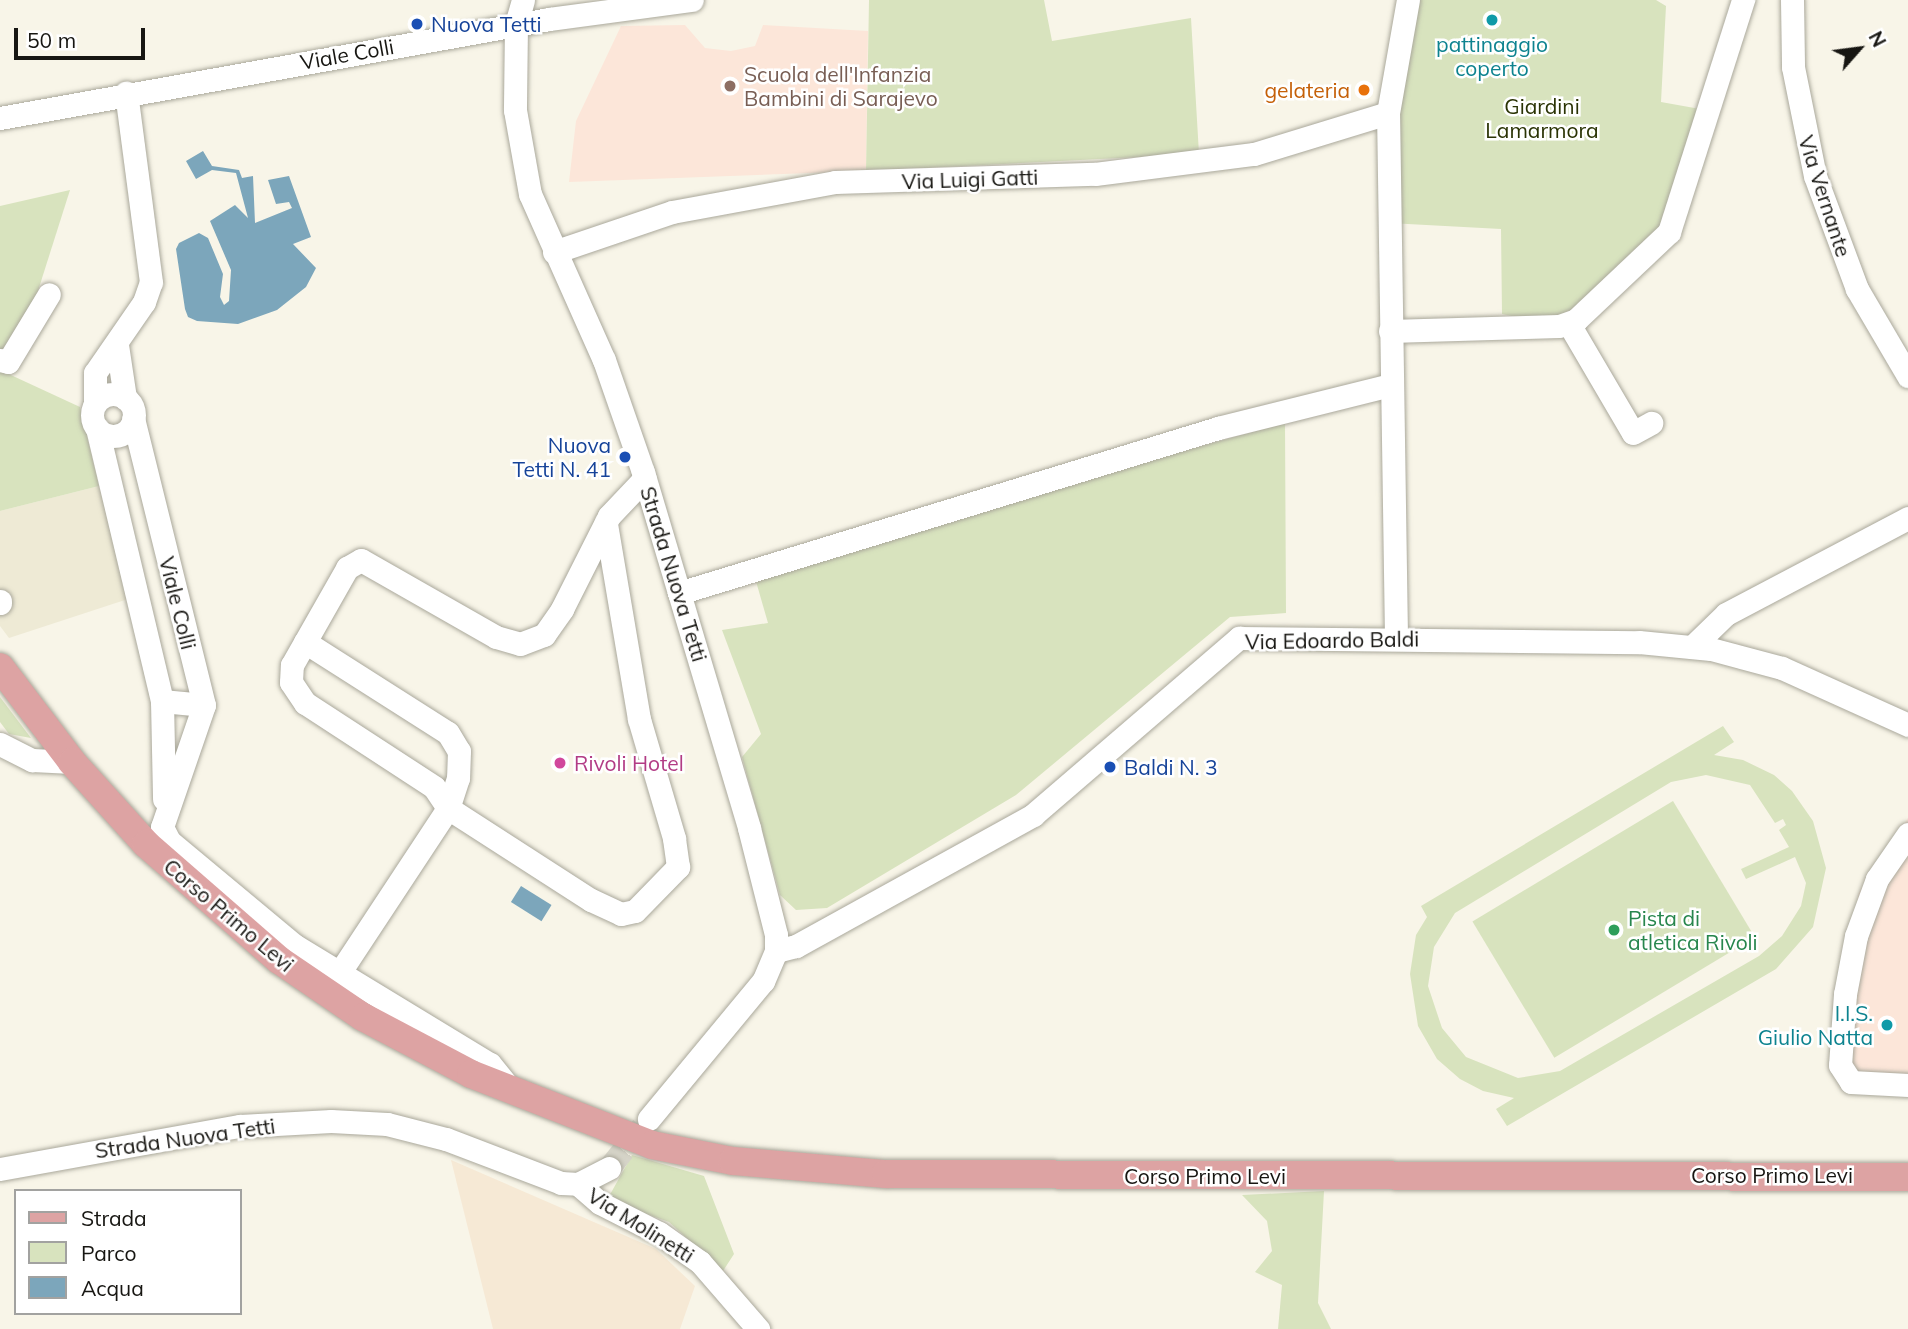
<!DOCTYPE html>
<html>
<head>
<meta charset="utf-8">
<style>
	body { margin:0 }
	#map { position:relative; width:1908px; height:1329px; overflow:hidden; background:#f8f5e8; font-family:Mulish,sans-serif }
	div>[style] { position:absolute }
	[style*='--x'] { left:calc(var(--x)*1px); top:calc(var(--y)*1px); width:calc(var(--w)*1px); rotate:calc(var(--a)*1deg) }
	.built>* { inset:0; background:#eeead5 }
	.industrial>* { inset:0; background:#f6e9d5 }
	.education>* { inset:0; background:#fce6d9 }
	.green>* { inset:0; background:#d8e3be; transform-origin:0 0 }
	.water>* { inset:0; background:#7ca6bb; transform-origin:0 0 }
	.minor-tunnel>* { height:23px; margin-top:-11.5px; transform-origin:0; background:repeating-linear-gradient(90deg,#d6d4c8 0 23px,transparent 0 34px) }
	.roads { filter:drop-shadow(0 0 2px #aaa89b) drop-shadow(0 0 2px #aaa89b) }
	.minor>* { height:23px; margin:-11.5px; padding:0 11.5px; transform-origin:11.5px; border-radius:11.5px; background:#fff }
	.minor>.ring { margin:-11.5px; padding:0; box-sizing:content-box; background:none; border:23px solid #fff; border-radius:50% }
	.major>* { height:28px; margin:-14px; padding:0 14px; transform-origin:14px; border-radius:14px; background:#dda3a3 }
	.dots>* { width:19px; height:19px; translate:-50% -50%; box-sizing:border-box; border:4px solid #fff; border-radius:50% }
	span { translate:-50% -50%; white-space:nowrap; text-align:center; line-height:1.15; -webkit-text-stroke:5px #fff; paint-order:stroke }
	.transit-label { font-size:21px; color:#164399 }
	.left { translate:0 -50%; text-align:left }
	.right { translate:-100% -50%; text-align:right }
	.culture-label { font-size:21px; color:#0d838f }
	.street-label { font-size:21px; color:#171612 }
	.education-label { font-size:21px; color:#785e54 }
	.food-label { font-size:21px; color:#c56008 }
	.park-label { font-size:21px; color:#2a3304 }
	.hotel-label { font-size:21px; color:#b23c85 }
	.leisure-label { font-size:21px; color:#27864d }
	.legend { position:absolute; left:14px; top:1189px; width:228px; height:126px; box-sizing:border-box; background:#fff; border:2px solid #a2a2a0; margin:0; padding:9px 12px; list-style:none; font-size:21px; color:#171612 }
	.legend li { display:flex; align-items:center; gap:14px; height:35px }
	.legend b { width:35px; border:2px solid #a2a2a0 }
	.north { position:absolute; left:1824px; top:14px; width:70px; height:70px; -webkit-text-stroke:5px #fff; paint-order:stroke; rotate:62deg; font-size:19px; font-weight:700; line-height:28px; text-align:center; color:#171612 }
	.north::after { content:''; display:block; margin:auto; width:24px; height:32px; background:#171612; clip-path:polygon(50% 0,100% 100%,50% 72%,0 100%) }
	.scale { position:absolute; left:14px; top:28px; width:131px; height:32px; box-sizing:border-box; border:4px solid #171612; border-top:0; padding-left:9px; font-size:21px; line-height:24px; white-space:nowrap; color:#171612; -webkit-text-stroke:5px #fff; paint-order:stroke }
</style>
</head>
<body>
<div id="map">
	<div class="built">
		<i style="clip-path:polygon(99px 486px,128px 599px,9px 638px,0 626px,0 511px)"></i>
	</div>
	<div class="industrial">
		<i style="clip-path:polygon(451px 1160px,656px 1249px,695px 1286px,680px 1329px,493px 1329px)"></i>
	</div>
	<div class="education">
		<i style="clip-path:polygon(685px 25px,705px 48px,731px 51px,755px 46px,763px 25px,868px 31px,866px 171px,569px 182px,576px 121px,621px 26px)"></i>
		<i style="clip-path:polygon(1908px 818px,1908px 1092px,1844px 1090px,1837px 995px,1859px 892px)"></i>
	</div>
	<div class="green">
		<i style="clip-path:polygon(869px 0,1044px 0,1052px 41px,1191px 18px,1199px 154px,866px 171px)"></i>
		<i style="clip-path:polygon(1408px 0,1656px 0,1666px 6px,1661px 102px,1700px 109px,1663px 238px,1559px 326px,1502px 314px,1501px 229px,1389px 223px)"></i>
		<i style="clip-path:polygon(70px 190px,37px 294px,0 354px,0 206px)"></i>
		<i style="clip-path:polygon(0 370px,80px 407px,99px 486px,0 511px)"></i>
		<i style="clip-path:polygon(1285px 423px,1286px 613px,1230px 617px,1016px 795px,827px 908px,796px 910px,780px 895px,742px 757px,761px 734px,722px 630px,768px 623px,753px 571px)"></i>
		<i style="clip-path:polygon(0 697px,31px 738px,9px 734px,0 722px)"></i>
		<i style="clip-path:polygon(evenodd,1723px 726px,1734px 742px,1714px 755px,1743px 760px,1774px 775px,1792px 791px,1813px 821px,1826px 868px,1813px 927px,1776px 969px,1507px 1126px,1496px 1109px,1514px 1098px,1483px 1091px,1460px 1079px,1437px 1059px,1418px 1026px,1410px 974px,1416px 935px,1427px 917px,1421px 906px,1723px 726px,1706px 775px,1750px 785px,1775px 823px,1783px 819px,1786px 825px,1779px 830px,1789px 847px,1741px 869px,1746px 879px,1795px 857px,1806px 883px,1801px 906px,1782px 936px,1759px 956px,1560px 1071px,1518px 1078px,1466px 1057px,1442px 1028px,1428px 986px,1434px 947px,1455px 913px,1671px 782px,1706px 775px)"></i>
		<i style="left:1673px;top:801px;width:159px;height:234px;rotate:59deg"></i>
		<i style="clip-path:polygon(632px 1155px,704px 1176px,734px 1254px,723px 1271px,669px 1222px,607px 1200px)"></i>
		<i style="clip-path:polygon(1324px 1191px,1318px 1303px,1331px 1329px,1278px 1329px,1282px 1285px,1255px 1272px,1272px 1251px,1267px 1221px,1242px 1195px)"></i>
	</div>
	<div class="water">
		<i style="clip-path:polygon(203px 151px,212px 166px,239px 170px,242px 178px,253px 176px,255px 223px,292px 208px,289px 202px,276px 204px,268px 180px,289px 176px,311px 237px,293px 244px,316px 268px,306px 287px,277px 310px,238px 324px,197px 321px,188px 317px,185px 309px,176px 249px,179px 243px,199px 233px,208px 238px,223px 274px,220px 297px,224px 305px,229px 301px,231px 270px,210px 221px,235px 205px,248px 218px,236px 173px,212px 170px,196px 179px,186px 161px)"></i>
		<i style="left:521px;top:886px;width:36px;height:19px;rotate:32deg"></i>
	</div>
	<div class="minor-tunnel">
		<i style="--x:609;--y:1168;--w:53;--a:-51.2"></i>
	</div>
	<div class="roads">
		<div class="minor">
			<i style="--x:523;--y:0;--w:25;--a:106"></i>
			<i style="--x:516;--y:24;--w:86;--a:90.7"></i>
			<i style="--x:515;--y:110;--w:85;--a:79.9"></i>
			<i style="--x:530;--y:194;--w:182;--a:66"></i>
			<i style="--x:604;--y:360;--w:119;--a:70.8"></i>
			<i style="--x:643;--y:472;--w:371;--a:73.4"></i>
			<i style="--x:749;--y:828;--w:110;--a:75.8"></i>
			<i style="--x:776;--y:935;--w:16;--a:90"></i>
			<i style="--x:776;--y:951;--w:33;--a:113"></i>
			<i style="--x:763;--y:981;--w:179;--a:129.6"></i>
			<i style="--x:1792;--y:0;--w:67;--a:89.1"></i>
			<i style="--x:1793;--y:67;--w:111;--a:78.6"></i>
			<i style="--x:1815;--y:176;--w:121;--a:69.6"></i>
			<i style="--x:1857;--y:289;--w:101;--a:59.6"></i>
			<i style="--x:0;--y:118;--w:558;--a:-10.22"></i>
			<i style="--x:549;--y:19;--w:144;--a:-7.6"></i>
			<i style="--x:554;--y:252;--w:125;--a:-18.7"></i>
			<i style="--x:672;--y:212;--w:166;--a:-10.4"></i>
			<i style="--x:835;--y:182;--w:260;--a:-1.8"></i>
			<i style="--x:1095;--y:174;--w:160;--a:-7.2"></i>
			<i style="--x:1254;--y:154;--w:140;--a:-17"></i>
			<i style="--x:1569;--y:324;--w:126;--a:59.6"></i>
			<i style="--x:1633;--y:433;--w:21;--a:-29"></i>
			<i style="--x:1390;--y:331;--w:169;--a:-1.7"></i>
			<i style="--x:1559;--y:326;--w:18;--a:-19"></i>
			<i style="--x:1576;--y:320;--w:128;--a:-43.4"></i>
			<i style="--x:1669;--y:232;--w:244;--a:-72.3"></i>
			<i style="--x:117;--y:345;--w:54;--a:81.4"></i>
			<i style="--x:0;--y:360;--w:8;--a:14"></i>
			<i style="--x:8;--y:362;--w:79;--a:-58.9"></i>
			<i class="ring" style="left:92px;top:394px;width:19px;height:19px"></i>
			<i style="--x:95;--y:403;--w:30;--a:-90"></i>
			<i style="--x:95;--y:373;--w:86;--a:-55.4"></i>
			<i style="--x:144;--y:302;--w:21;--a:-71"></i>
			<i style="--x:151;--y:282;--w:191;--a:-97.5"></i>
			<i style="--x:97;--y:428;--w:281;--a:76.6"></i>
			<i style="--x:162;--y:701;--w:42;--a:5.4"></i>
			<i style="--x:204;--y:705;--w:295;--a:-103.9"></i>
			<i style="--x:679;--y:593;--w:564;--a:-17.02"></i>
			<i style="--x:1218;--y:428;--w:178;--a:-14"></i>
			<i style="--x:0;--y:601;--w:2;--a:90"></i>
			<i style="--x:1396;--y:637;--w:524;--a:-90.87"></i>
			<i style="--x:1388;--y:113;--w:115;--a:-80"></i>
			<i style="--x:305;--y:642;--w:169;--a:32.5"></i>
			<i style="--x:448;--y:733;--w:21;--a:59"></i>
			<i style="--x:459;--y:751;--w:27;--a:92"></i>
			<i style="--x:458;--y:778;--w:32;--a:108"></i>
			<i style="--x:448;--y:808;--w:170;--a:32.8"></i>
			<i style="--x:591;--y:900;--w:33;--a:25"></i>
			<i style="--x:621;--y:914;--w:14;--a:-12"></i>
			<i style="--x:635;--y:911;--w:62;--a:-45.7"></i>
			<i style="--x:678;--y:867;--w:29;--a:-98"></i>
			<i style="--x:674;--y:838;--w:124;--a:-106.4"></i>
			<i style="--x:639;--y:719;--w:199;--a:-99.6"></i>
			<i style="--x:1692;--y:647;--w:47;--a:-44.1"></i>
			<i style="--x:1726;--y:614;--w:206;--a:-27.8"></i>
			<i style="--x:162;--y:701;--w:98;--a:88.8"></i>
			<i style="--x:204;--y:705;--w:129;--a:109"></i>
			<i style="--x:162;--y:827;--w:16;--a:63"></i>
			<i style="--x:169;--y:841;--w:163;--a:39.8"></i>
			<i style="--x:294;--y:945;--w:229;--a:31.3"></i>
			<i style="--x:490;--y:1064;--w:35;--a:51"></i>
			<i style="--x:0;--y:744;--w:36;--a:27"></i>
			<i style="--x:32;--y:760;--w:40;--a:2.9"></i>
			<i style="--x:1908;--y:834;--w:55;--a:124.6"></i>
			<i style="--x:1877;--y:879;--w:61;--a:110.2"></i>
			<i style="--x:1856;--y:936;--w:59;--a:100.7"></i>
			<i style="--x:1845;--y:994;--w:71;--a:94"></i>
			<i style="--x:1840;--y:1065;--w:20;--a:57"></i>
			<i style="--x:1851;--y:1082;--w:57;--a:3"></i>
			<i style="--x:776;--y:951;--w:21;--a:-14"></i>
			<i style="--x:796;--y:946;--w:271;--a:-28.9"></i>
			<i style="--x:1033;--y:815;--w:272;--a:-40.7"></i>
			<i style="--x:1239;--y:638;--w:400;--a:0.6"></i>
			<i style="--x:1639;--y:642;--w:72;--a:5.6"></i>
			<i style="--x:1711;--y:649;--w:73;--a:15"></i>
			<i style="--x:1782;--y:668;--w:138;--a:24.3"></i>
			<i style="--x:338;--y:975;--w:200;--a:-56.6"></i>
			<i style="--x:448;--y:808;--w:25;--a:-124"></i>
			<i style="--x:434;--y:787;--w:154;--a:-146.9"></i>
			<i style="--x:305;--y:703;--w:25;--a:-124"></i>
			<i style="--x:291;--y:682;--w:17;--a:-87"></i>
			<i style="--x:292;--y:665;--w:112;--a:-60.4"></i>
			<i style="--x:347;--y:568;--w:16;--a:-30"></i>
			<i style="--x:361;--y:560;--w:155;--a:29.7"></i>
			<i style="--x:496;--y:637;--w:25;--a:16"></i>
			<i style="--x:520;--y:644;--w:26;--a:-21"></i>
			<i style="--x:544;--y:635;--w:32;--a:-55"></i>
			<i style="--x:562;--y:609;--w:104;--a:-63.2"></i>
			<i style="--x:609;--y:516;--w:52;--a:-46.5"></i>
			<i style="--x:0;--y:1169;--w:244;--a:-10.2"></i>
			<i style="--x:240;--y:1126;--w:91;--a:-3.1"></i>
			<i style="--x:331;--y:1121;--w:56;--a:3.1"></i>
			<i style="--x:387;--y:1124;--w:61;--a:14.3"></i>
			<i style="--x:446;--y:1139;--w:123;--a:20.9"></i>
			<i style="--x:561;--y:1183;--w:17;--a:3"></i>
			<i style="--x:578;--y:1184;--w:35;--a:-27"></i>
			<i style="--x:578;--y:1184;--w:29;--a:41"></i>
			<i style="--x:600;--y:1203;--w:66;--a:27"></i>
			<i style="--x:659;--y:1233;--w:50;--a:35.3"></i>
			<i style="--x:700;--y:1262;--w:89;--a:49.1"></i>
		</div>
		<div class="major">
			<i style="--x:0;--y:667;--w:119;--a:52.8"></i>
			<i style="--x:72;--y:762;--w:110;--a:47.9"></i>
			<i style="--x:146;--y:844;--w:176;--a:41.1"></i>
			<i style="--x:279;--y:960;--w:102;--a:34.2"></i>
			<i style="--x:363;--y:1017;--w:122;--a:27.8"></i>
			<i style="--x:471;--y:1074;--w:194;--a:21.4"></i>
			<i style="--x:652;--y:1145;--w:83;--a:11.2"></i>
			<i style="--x:733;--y:1161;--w:154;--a:4.9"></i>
			<i style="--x:886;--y:1174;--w:1022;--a:0.17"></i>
		</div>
	</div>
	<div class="dots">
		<i style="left:1492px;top:20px;background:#0f9aa8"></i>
		<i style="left:417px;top:24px;background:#1a4fb4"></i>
		<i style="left:730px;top:86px;background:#8d6e63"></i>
		<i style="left:1364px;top:90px;background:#e8710a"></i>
		<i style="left:625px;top:457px;background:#1a4fb4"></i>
		<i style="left:560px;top:763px;background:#d1479c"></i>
		<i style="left:1110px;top:767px;background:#1a4fb4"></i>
		<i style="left:1614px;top:930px;background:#2e9e5b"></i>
		<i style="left:1887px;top:1025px;background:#0f9aa8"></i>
	</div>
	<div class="transit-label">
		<span class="left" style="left:431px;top:24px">Nuova Tetti</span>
		<span class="right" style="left:611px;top:457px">Nuova<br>Tetti N. 41</span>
		<span class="left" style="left:1124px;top:767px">Baldi N. 3</span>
	</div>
	<div class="culture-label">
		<span style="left:1492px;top:56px">pattinaggio<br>coperto</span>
		<span class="right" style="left:1873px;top:1025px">I.I.S.<br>Giulio Natta</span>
	</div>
	<div class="street-label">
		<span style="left:347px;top:54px;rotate:-10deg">Viale Colli</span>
		<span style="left:970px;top:179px;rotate:-2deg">Via Luigi Gatti</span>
		<span style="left:1825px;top:196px;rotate:72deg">Via Vernante</span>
		<span style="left:674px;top:574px;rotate:73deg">Strada Nuova Tetti</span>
		<span style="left:178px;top:603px;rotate:76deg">Viale Colli</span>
		<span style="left:1332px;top:640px;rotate:-1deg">Via Edoardo Baldi</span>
		<span style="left:229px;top:915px;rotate:40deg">Corso Primo Levi</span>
		<span style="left:185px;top:1138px;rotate:-8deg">Strada Nuova Tetti</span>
		<span style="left:1772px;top:1175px">Corso Primo Levi</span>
		<span style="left:1205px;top:1176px">Corso Primo Levi</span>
		<span style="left:641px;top:1225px;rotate:32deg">Via Molinetti</span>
	</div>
	<div class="education-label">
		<span class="left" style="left:744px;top:86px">Scuola dell'Infanzia<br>Bambini di Sarajevo</span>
	</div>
	<div class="food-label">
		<span class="right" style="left:1350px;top:90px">gelateria</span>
	</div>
	<div class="park-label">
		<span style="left:1542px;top:118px">Giardini<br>Lamarmora</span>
	</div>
	<div class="hotel-label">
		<span class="left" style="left:574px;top:763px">Rivoli Hotel</span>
	</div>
	<div class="leisure-label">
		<span class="left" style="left:1628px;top:930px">Pista di<br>atletica Rivoli</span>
	</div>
	<ul class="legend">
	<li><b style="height:9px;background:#dda3a3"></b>Strada</li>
	<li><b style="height:19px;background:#d8e3be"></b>Parco</li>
	<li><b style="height:19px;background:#7ca6bb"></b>Acqua</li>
	</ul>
	<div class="north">N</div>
	<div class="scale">50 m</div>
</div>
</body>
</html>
